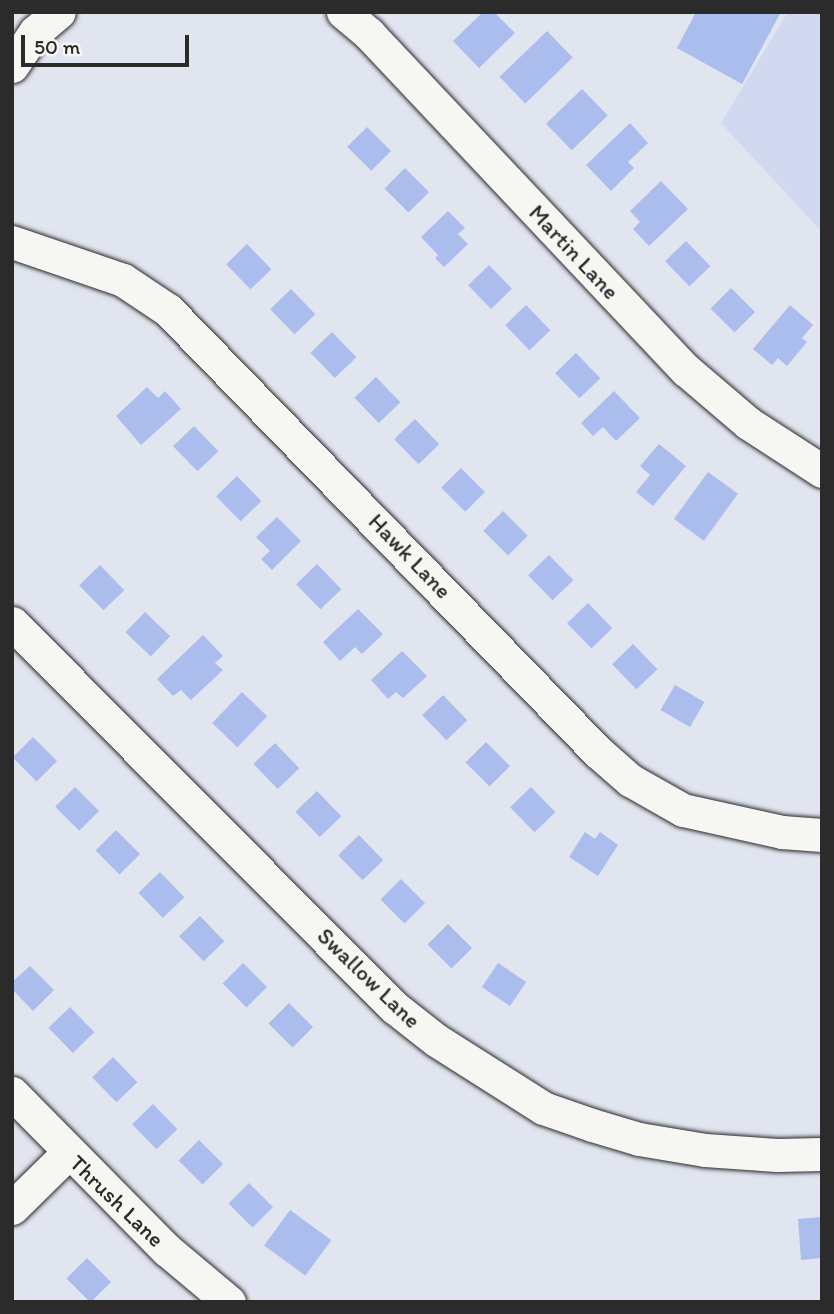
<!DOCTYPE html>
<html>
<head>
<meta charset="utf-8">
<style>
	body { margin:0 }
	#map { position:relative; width:834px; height:1314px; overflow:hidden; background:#e0e5f0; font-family:Itim,sans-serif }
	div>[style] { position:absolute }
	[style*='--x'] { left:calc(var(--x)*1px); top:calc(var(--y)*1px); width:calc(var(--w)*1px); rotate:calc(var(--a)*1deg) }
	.built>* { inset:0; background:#d0d9ef }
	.building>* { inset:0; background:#abbded; transform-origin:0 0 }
	.roads { filter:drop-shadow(0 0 2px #2b2b2b) drop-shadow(0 0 2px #2b2b2b) }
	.minor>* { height:33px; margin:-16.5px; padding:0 16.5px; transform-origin:16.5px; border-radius:16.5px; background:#f6f6f2 }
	span { translate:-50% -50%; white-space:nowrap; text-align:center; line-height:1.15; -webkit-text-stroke:7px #f6f6f2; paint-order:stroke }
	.street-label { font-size:23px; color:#2b2b2b }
	.frame { position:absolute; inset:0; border:14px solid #2b2b2b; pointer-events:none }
	.scale { position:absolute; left:21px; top:35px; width:168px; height:32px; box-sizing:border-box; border:4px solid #2b2b2b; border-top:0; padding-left:9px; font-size:21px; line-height:24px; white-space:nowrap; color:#2b2b2b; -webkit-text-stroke:5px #f6f6f2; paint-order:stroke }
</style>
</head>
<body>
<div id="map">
	<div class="built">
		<i style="clip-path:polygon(788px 12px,822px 12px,822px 232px,721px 123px)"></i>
	</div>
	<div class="building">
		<i style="clip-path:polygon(483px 12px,494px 12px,515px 33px,479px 68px,453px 41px)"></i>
		<i style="clip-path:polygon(696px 12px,781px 12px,742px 84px,677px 48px)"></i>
		<i style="left:547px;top:31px;width:37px;height:66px;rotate:46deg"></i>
		<i style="left:582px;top:89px;width:37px;height:50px;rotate:46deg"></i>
		<i style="clip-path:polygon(630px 123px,648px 143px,628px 162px,634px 168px,611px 191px,586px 165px)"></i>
		<i style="left:367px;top:127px;width:34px;height:28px;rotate:45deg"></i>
		<i style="left:405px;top:168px;width:34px;height:29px;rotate:45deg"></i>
		<i style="clip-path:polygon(661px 181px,688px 209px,649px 246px,633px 229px,640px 222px,630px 211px)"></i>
		<i style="clip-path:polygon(448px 211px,465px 228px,458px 234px,468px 244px,444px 267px,435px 258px,438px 255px,421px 237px)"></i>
		<i style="left:686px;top:241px;width:35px;height:29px;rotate:46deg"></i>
		<i style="left:247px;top:244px;width:35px;height:29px;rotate:46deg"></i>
		<i style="left:489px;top:265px;width:33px;height:29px;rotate:46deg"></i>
		<i style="left:731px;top:288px;width:34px;height:29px;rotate:45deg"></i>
		<i style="left:291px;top:289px;width:35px;height:29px;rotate:46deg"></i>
		<i style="left:526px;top:305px;width:35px;height:29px;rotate:46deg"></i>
		<i style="clip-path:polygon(790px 305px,813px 325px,802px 338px,807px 342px,787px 366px,778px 358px,772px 365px,753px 349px)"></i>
		<i style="left:332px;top:332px;width:35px;height:30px;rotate:46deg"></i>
		<i style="left:576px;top:353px;width:35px;height:29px;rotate:46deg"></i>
		<i style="left:376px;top:377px;width:35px;height:30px;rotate:46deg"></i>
		<i style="clip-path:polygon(147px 387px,158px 398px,165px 391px,181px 409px,141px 445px,116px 416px)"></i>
		<i style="clip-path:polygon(614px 391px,640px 418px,616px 441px,603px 427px,593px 436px,581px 423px)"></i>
		<i style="left:415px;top:419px;width:35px;height:29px;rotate:46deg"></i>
		<i style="left:194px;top:426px;width:35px;height:29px;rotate:46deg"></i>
		<i style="clip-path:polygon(659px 444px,686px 466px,653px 506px,636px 492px,650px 475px,640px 466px)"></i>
		<i style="left:461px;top:468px;width:34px;height:28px;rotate:45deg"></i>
		<i style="left:708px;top:472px;width:37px;height:58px;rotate:36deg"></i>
		<i style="left:237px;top:476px;width:35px;height:29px;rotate:46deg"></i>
		<i style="left:503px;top:511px;width:35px;height:28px;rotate:45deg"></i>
		<i style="clip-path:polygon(277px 517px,301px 541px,272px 570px,261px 559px,270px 551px,256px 537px)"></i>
		<i style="left:549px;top:555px;width:35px;height:29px;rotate:46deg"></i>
		<i style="left:317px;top:564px;width:35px;height:29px;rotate:46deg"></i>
		<i style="left:100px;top:565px;width:35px;height:29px;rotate:46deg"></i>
		<i style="left:588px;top:603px;width:35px;height:29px;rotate:46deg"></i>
		<i style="clip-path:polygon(358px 609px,383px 634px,362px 654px,355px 647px,340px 661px,323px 642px)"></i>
		<i style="left:145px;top:612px;width:35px;height:28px;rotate:44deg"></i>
		<i style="clip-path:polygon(203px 635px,223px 656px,215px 663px,223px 670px,191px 700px,181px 690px,173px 696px,157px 679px)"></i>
		<i style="left:633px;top:644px;width:35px;height:29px;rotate:46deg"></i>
		<i style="clip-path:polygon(402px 651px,427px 676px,403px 698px,396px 692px,388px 699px,371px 680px)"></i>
		<i style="left:675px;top:685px;width:34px;height:29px;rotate:30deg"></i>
		<i style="left:242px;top:692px;width:35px;height:43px;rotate:44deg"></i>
		<i style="left:443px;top:695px;width:35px;height:29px;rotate:46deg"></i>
		<i style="left:33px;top:737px;width:34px;height:29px;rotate:45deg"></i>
		<i style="left:486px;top:742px;width:34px;height:29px;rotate:45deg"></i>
		<i style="left:275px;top:743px;width:35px;height:30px;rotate:46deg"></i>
		<i style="left:75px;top:787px;width:34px;height:28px;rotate:45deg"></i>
		<i style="left:531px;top:787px;width:35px;height:29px;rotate:46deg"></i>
		<i style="left:317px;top:791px;width:35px;height:30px;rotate:46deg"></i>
		<i style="left:116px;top:830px;width:34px;height:29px;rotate:45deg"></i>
		<i style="clip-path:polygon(585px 832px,595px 839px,600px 832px,618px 845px,598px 876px,569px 857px)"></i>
		<i style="left:359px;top:835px;width:35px;height:29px;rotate:46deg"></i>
		<i style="left:160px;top:872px;width:35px;height:30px;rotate:46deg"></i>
		<i style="left:401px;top:879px;width:34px;height:29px;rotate:45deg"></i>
		<i style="left:200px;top:916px;width:35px;height:29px;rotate:46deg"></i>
		<i style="left:448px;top:924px;width:34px;height:29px;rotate:45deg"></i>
		<i style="left:243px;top:963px;width:34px;height:29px;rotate:45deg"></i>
		<i style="left:498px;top:963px;width:34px;height:29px;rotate:34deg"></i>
		<i style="clip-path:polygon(30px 966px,54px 990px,33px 1011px,12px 989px,12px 982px)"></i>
		<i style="left:289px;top:1003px;width:34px;height:29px;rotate:45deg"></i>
		<i style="left:70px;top:1007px;width:35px;height:30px;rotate:46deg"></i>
		<i style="left:113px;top:1057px;width:35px;height:29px;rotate:46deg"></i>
		<i style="left:153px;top:1104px;width:35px;height:29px;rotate:46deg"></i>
		<i style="left:199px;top:1140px;width:34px;height:29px;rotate:45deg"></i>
		<i style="left:249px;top:1183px;width:34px;height:29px;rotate:45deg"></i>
		<i style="left:290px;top:1210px;width:51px;height:44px;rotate:36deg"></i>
		<i style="clip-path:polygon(822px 1217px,822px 1258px,801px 1260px,798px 1219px)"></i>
		<i style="left:87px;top:1258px;width:34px;height:29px;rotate:45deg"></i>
	</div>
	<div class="roads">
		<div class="minor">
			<i style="--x:343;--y:12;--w:34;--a:40"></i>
			<i style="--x:369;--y:34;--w:462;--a:46.7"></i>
			<i style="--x:686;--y:370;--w:82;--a:40.5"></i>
			<i style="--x:748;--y:423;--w:88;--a:33"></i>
			<i style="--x:12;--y:66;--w:41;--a:-55.9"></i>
			<i style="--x:35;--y:32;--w:31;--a:-40"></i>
			<i style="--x:12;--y:242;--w:117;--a:18.9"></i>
			<i style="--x:123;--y:280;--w:54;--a:33.7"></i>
			<i style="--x:168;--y:310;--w:617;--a:45.79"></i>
			<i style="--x:598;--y:752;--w:43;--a:41.2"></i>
			<i style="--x:630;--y:780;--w:61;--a:29.5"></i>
			<i style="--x:683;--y:810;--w:101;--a:12.5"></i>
			<i style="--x:782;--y:832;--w:40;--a:4.3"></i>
			<i style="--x:12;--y:623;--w:542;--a:45.15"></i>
			<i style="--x:394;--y:1007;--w:53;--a:38.2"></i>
			<i style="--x:436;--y:1040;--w:127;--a:32.4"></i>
			<i style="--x:543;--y:1108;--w:52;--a:19.1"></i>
			<i style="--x:592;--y:1125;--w:49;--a:16.6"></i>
			<i style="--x:639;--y:1139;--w:67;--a:9.5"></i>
			<i style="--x:705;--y:1150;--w:72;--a:4"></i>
			<i style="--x:777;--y:1155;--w:45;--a:-1.3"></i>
			<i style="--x:12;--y:1093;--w:221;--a:45.4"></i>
			<i style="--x:167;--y:1250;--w:81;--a:40"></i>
			<i style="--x:12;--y:1208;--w:78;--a:-44.5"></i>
		</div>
	</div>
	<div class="street-label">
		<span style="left:574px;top:252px;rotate:47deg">Martin Lane</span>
		<span style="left:410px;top:556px;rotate:46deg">Hawk Lane</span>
		<span style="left:369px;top:978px;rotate:44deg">Swallow Lane</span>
		<span style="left:117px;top:1201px;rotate:44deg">Thrush Lane</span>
	</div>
	<div class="frame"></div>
	<div class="scale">50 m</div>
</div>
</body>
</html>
